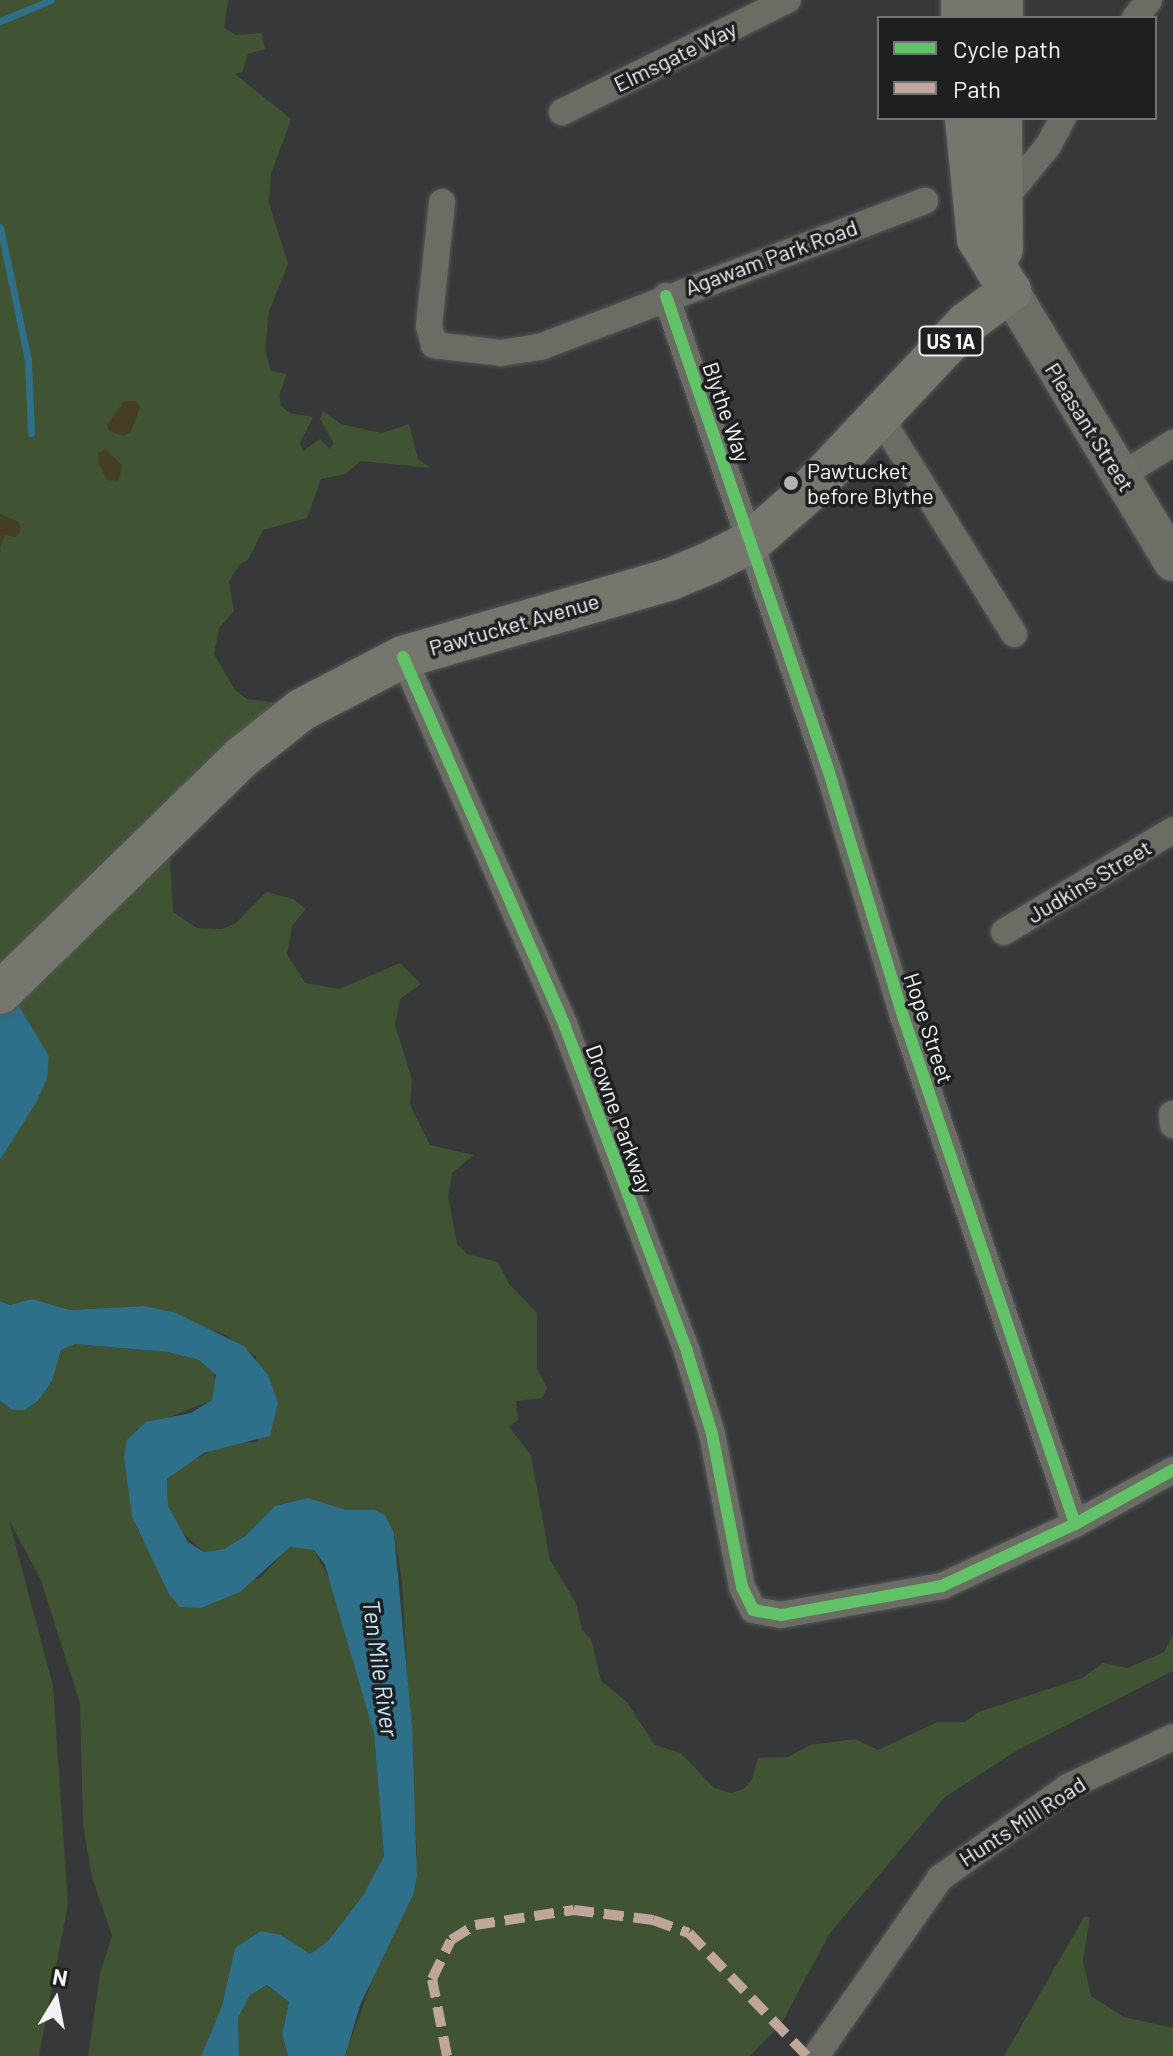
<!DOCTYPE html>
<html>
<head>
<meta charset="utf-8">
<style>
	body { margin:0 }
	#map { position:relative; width:1173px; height:2056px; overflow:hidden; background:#363839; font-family:Barlow,sans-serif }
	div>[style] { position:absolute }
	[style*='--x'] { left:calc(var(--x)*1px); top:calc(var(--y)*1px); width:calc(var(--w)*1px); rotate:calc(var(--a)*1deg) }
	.green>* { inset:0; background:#405332 }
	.sand>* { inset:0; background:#453e23 }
	.water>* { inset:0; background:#2e6f89 }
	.stream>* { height:7px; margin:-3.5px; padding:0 3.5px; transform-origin:3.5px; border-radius:3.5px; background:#2e6f89 }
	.roads { filter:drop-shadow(0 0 2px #555656) drop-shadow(0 0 2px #555656) }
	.minor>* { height:26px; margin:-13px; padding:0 13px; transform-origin:13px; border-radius:13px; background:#6b6d65 }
	.secondary>* { height:38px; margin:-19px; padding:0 19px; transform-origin:19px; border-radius:19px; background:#6d6f67 }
	.primary>* { height:42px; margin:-21px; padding:0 21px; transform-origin:21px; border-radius:21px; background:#75766e }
	.quiet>* { height:10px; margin-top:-5px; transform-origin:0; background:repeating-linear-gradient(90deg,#c0a59a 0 20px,transparent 0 30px) }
	.cycleway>* { height:12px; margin:-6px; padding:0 6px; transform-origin:6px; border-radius:6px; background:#61c268 }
	.dots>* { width:22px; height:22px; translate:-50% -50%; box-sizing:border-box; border:4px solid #1e1f20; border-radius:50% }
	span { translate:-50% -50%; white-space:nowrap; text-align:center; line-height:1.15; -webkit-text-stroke:7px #1e1f20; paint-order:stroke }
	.shield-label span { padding:2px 6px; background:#1e1f20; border:2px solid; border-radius:6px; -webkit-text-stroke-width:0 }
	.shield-label { font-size:20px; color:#f1f3f5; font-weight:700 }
	.street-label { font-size:22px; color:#f1f3f5 }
	.poi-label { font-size:22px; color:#f1f3f5 }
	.left { translate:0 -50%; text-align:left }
	.water-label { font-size:24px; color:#c6eafc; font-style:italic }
	.legend { position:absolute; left:877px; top:16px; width:280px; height:104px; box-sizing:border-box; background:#1e1f20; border:2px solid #727475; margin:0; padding:10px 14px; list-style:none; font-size:24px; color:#f1f3f5 }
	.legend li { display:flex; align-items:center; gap:16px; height:40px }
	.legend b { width:40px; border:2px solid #727475 }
	.north { position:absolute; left:16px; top:1960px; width:80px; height:80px; -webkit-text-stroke:6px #1e1f20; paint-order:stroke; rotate:10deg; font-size:22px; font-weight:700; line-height:32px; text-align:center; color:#f1f3f5 }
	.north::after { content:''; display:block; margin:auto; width:28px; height:36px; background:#f1f3f5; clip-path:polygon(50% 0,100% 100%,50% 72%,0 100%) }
</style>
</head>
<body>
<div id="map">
	<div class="green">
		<i style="clip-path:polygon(0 0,228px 0,224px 28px,236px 35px,262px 33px,265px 49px,248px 54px,242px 72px,235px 74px,291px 119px,271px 174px,269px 203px,288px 264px,269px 311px,265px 350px,271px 371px,287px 374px,279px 395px,281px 406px,290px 413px,313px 417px,300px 443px,303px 451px,320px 439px,330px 449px,334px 444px,320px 419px,323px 411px,341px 424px,382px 433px,409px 424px,418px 459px,431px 468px,361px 461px,345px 474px,321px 479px,307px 518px,263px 530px,248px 560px,239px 565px,229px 582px,234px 611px,219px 628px,214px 654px,235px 690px,247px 699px,279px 703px,160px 847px,170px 859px,173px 912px,197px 928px,222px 929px,236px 923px,266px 892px,293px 899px,306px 909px,292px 926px,287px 954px,305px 983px,339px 989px,400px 963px,421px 984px,400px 999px,395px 1025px,412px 1080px,410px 1105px,430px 1145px,474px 1155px,452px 1173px,448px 1197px,457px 1244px,467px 1254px,498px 1262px,509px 1284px,537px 1313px,537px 1368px,547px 1388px,542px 1398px,516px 1401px,518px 1420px,509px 1427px,531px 1455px,550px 1560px,576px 1603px,582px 1630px,591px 1639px,601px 1681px,626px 1701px,655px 1745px,681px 1753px,714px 1788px,731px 1793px,744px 1789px,752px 1779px,758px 1758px,788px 1757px,810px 1745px,855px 1739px,878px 1750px,937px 1722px,965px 1722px,978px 1712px,1082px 1678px,1103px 1663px,1128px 1668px,1164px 1652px,1173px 1635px,1173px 1671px,1016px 1751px,945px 1797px,830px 1933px,781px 2024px,750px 2056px,345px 2056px,417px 1855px,402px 1582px,394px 1533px,385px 1516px,375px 1510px,346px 1510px,308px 1499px,275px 1506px,245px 1536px,224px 1549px,204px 1552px,179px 1530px,168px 1506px,167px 1479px,177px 1468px,228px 1443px,258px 1442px,256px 1356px,224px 1334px,144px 1306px,70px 1310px,32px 1299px,10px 1305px,0 1301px,0 1160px,49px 1056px,0 974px)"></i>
		<i style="clip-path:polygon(75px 1344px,167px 1352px,199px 1360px,213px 1370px,218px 1387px,213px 1400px,136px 1430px,132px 1517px,138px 1530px,157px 1565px,259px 1579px,289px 1547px,314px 1550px,333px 1586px,374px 1734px,384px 1856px,378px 1875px,328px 1941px,310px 1954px,281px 1935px,235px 1948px,222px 2006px,201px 2056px,88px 2056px,100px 1974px,112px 1936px,92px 1877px,83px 1825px,80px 1703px,40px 1578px,9px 1520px,53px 1686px,68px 1904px,39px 2056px,0 2056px,0 1401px,12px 1410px,25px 1410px,38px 1401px,52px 1380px,61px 1350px)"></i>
		<i style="clip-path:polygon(1084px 1917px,1090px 1917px,1083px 1961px,1091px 1996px,1124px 2017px,1173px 2028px,1173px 2056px,1004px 2056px)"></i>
		<i style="clip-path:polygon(267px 1985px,289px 2002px,282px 2034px,288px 2056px,239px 2056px,238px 2018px,250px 1995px)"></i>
	</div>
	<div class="sand">
		<i style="clip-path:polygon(124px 401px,136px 401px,140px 407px,131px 432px,124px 436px,109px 431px,107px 425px)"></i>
		<i style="clip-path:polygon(105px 449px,122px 465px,119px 481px,107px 480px,99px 464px,98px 454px)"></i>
		<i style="clip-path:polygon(0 514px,19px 522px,21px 530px,16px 537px,5px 535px,0 548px)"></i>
	</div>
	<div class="water">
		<i style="clip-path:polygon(0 974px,49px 1056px,47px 1078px,36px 1103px,0 1160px)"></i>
		<i style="clip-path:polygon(32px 1299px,70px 1310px,144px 1306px,176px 1313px,244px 1346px,268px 1375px,278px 1403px,270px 1436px,204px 1453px,167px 1479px,168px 1506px,188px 1542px,204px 1552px,224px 1549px,245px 1536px,275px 1506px,308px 1498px,346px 1510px,375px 1510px,385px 1515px,394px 1533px,412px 1727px,417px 1876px,413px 1895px,361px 2003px,345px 2056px,288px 2056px,282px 2034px,289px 2002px,267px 1985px,250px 1995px,238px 2018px,239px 2056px,201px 2056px,222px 2006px,235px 1948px,261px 1931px,281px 1935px,310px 1954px,328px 1941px,364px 1894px,384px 1856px,374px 1734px,325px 1565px,314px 1550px,290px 1547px,240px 1592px,201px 1608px,180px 1607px,169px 1594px,132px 1517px,124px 1457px,127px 1440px,146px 1422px,191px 1413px,212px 1400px,216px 1375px,199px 1360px,167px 1352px,75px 1344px,61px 1350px,52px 1381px,38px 1401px,25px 1410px,12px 1410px,0 1401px,0 1301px,10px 1305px)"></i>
	</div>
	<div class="stream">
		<i style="--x:0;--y:21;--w:55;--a:-22.4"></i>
		<i style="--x:0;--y:227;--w:136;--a:78.1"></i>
		<i style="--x:28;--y:360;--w:73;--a:87.6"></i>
	</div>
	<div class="roads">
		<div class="minor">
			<i style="--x:1135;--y:18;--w:23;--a:-52"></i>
			<i style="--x:562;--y:112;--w:252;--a:-26.4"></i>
			<i style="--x:442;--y:202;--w:125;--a:96"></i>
			<i style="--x:429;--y:326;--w:20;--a:75"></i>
			<i style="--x:434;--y:345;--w:67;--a:6.8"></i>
			<i style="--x:501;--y:353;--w:39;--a:-9"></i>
			<i style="--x:540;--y:347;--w:412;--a:-20.8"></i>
			<i style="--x:1002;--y:202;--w:72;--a:-50.6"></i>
			<i style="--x:1048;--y:146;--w:32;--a:-62"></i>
			<i style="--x:666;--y:296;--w:500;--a:71.1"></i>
			<i style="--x:828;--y:769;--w:258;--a:73.1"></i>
			<i style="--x:903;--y:1016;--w:536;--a:71.29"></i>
			<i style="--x:880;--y:417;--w:255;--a:58.3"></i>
			<i style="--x:1121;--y:476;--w:62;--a:-32.4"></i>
			<i style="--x:403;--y:657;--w:401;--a:66.3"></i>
			<i style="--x:564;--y:1024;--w:350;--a:69.4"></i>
			<i style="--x:687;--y:1352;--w:86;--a:73"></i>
			<i style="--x:712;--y:1434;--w:156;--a:78.9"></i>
			<i style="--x:742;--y:1587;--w:25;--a:64"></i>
			<i style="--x:753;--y:1610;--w:28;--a:10"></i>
			<i style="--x:781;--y:1615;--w:164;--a:-10.2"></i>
			<i style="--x:942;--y:1586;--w:147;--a:-25"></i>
			<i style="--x:1075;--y:1524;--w:112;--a:-28.9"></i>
			<i style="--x:1004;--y:932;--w:197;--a:-31.1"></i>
			<i style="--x:1172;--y:1114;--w:11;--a:85"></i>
			<i style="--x:816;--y:2056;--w:217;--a:-55.1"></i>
			<i style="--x:940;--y:1878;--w:157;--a:-35.4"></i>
			<i style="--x:1068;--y:1787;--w:116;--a:-25.5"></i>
		</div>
		<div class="secondary">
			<i style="--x:1010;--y:291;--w:316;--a:59"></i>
		</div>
		<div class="primary">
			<i style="--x:962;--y:18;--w:18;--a:-90"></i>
			<i style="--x:1002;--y:18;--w:18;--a:-90"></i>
			<i style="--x:1001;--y:118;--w:131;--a:89.6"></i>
			<i style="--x:0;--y:993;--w:338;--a:-44.3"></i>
			<i style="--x:242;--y:757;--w:75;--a:-38.5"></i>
			<i style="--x:301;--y:710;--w:115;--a:-27.5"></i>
			<i style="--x:403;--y:657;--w:279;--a:-16.2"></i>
			<i style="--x:671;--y:579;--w:41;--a:-22.8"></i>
			<i style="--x:709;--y:563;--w:47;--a:-26.6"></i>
			<i style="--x:751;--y:542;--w:77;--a:-41.3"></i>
			<i style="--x:809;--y:491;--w:231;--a:-46.8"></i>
			<i style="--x:967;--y:323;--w:54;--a:-36.7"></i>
			<i style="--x:1010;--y:291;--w:61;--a:-121.6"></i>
			<i style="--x:978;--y:239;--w:122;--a:-95.7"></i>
		</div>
	</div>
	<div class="quiet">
		<i style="--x:447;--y:2056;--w:78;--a:-101"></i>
		<i style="--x:432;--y:1979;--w:43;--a:-64"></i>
		<i style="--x:451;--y:1940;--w:28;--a:-32"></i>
		<i style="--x:475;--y:1925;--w:100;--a:-8.6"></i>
		<i style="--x:574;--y:1910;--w:80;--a:7.2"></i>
		<i style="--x:653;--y:1920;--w:38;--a:20"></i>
		<i style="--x:689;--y:1933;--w:170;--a:46.2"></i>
	</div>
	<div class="cycleway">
		<i style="--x:666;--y:296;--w:500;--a:71.1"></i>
		<i style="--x:828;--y:769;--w:258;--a:73.1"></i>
		<i style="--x:903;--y:1016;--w:536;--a:71.29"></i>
		<i style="--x:403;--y:657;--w:401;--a:66.3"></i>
		<i style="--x:564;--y:1024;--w:350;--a:69.4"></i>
		<i style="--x:687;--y:1352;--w:86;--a:73"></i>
		<i style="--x:712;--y:1434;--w:156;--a:78.9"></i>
		<i style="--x:742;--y:1587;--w:25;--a:64"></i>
		<i style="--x:753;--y:1610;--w:28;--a:10"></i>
		<i style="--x:781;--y:1615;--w:164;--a:-10.2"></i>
		<i style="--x:942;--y:1586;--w:147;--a:-25"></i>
		<i style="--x:1075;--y:1524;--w:112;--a:-28.9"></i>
	</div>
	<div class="dots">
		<i style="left:791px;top:483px;background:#b0b2b3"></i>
	</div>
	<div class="shield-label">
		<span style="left:951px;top:341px">US 1A</span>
	</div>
	<div class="street-label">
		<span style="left:675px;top:56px;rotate:-26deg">Elmsgate Way</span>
		<span style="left:771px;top:257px;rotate:-20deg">Agawam Park Road</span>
		<span style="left:727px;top:412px;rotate:71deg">Blythe Way</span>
		<span style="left:1090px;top:427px;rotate:58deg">Pleasant Street</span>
		<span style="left:514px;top:624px;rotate:-16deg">Pawtucket Avenue</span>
		<span style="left:1089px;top:881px;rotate:-31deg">Judkins Street</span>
		<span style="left:929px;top:1028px;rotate:72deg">Hope Street</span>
		<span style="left:620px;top:1119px;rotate:70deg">Drowne Parkway</span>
		<span style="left:1022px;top:1821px;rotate:-33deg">Hunts Mill Road</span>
	</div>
	<div class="poi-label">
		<span class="left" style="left:807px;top:483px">Pawtucket<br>before Blythe</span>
	</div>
	<div class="water-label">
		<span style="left:381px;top:1668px;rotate:82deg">Ten Mile River</span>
	</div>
	<ul class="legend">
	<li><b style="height:10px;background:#61c268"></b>Cycle path</li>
	<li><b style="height:10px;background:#c0a59a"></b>Path</li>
	</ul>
	<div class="north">N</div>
</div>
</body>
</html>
